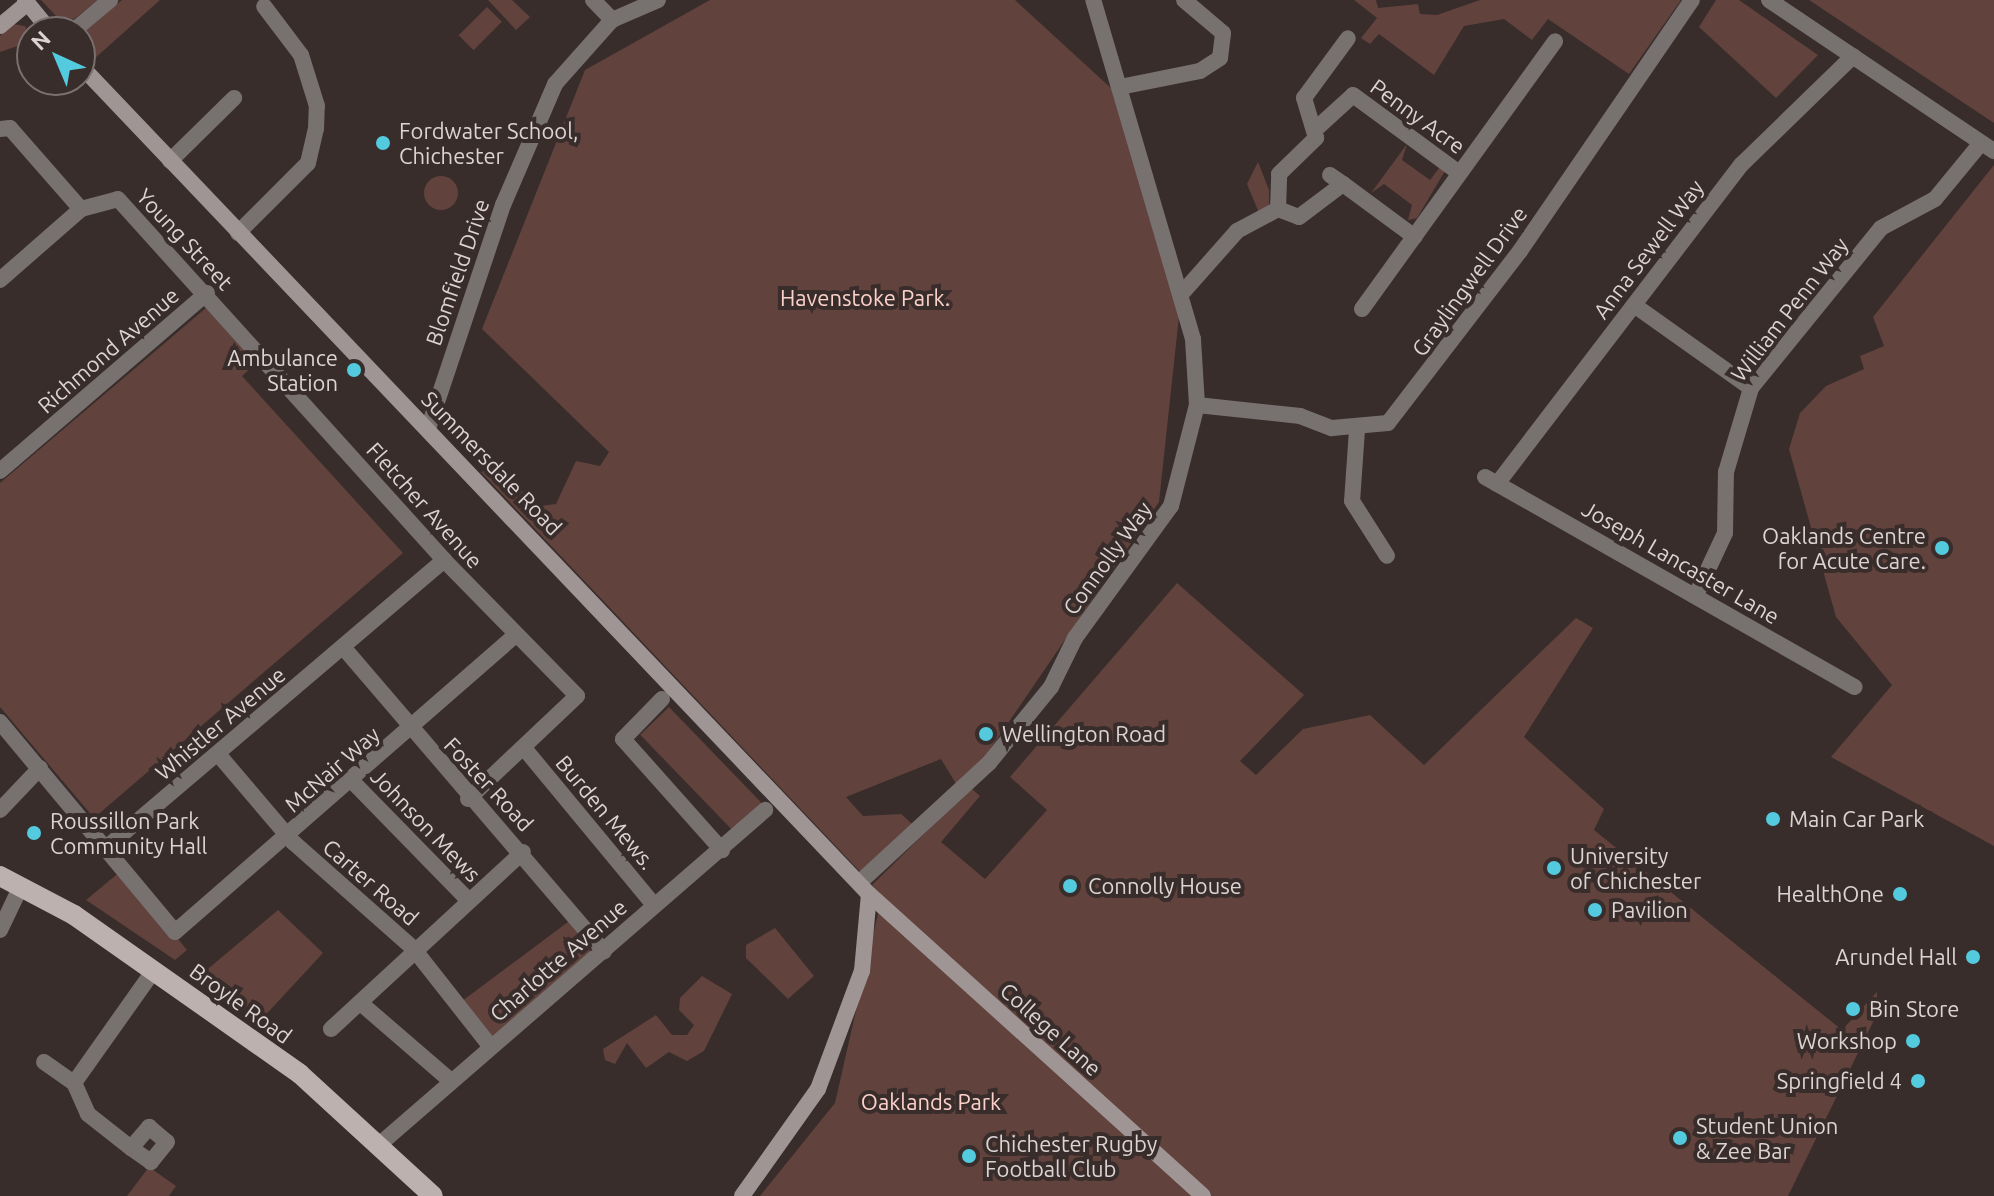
<!DOCTYPE html>
<html>
<head>
<meta charset="utf-8">
<style>
	body { margin:0 }
	#map { position:relative; width:1994px; height:1196px; overflow:hidden; background:#382d2b; font-family:Ubuntu,sans-serif }
	div>[style] { position:absolute }
	[style*='--x'] { left:calc(var(--x)*1px); top:calc(var(--y)*1px); width:calc(var(--w)*1px); rotate:calc(var(--a)*1deg) }
	.green>* { inset:0; background:#61423c; transform-origin:0 0 }
	.round { border-radius:50% }
	.street>* { height:16px; margin:-8px; padding:0 8px; transform-origin:8px; border-radius:8px; background:#777170 }
	.secondary>* { height:16px; margin:-8px; padding:0 8px; transform-origin:8px; border-radius:8px; background:#9f9594 }
	.primary>* { height:20px; margin:-10px; padding:0 10px; transform-origin:10px; border-radius:10px; background:#bdb1af }
	.dots>* { width:22px; height:22px; translate:-50% -50%; box-sizing:border-box; border:4px solid #382d2b; border-radius:50% }
	span { translate:-50% -50%; white-space:nowrap; text-align:center; line-height:1.15; -webkit-text-stroke:8px #382d2b; paint-order:stroke }
	.street-label { font-size:22px; color:#dcd4d3 }
	.poi-label { font-size:22px; color:#dcd4d3 }
	.left { translate:0 -50%; text-align:left }
	.right { translate:-100% -50%; text-align:right }
	.park-label { font-size:22px; color:#fcd1ca }
	.north { position:absolute; left:16px; top:16px; width:80px; height:80px; box-sizing:border-box; background:#382d2b; border:2px solid #7a706e; border-radius:50%; rotate:316deg; font-size:22px; font-weight:700; line-height:32px; text-align:center; color:#dcd4d3 }
	.north::after { content:''; display:block; margin:auto; width:28px; height:36px; background:#54cade; clip-path:polygon(50% 0,100% 100%,50% 72%,0 100%) }
</style>
</head>
<body>
<div id="map">
	<div class="green">
		<i style="clip-path:polygon(41px 0,98px 0,74px 19px,57px 17px)"></i>
		<i style="clip-path:polygon(122px 0,160px 0,93px 60px,84px 48px,86px 30px)"></i>
		<i style="clip-path:polygon(488px 0,512px 0,530px 17px,516px 30px)"></i>
		<i style="clip-path:polygon(710px 0,1015px 0,1112px 89px,1180px 307px,1159px 502px,961px 792px,941px 759px,846px 797px,863px 816px,901px 814px,920px 831px,867px 879px,481px 472px,495px 468px,540px 506px,556px 504px,576px 461px,600px 466px,609px 452px,482px 329px,585px 70px)"></i>
		<i style="clip-path:polygon(1354px 0,1376px 0,1378px 8px,1418px 4px,1420px 14px,1437px 15px,1480px 0,1681px 0,1629px 74px,1548px 19px,1532px 40px,1504px 19px,1464px 26px,1434px 75px,1379px 34px,1370px 44px,1361px 38px,1377px 18px)"></i>
		<i style="clip-path:polygon(1716px 0,1739px 0,1818px 55px,1776px 98px,1699px 27px)"></i>
		<i style="clip-path:polygon(1809px 0,1994px 0,1994px 123px)"></i>
		<i style="left:487px;top:7px;width:21px;height:40px;rotate:45deg"></i>
		<i style="clip-path:polygon(13px 24px,25px 26px,32px 41px,0 52px,0 36px)"></i>
		<i style="clip-path:polygon(1407px 144px,1402px 160px,1430px 180px,1440px 167px,1445px 171px,1417px 218px,1408px 220px,1412px 205px,1384px 184px,1371px 193px)"></i>
		<i style="clip-path:polygon(1258px 162px,1269px 190px,1269px 210px,1259px 213px,1247px 184px)"></i>
		<i style="clip-path:polygon(1994px 165px,1994px 846px,1831px 757px,1892px 685px,1836px 617px,1789px 449px,1800px 413px,1826px 386px,1864px 369px,1860px 356px,1884px 346px,1873px 317px)"></i>
		<i class="round" style="left:424px;top:176px;width:34px;height:34px"></i>
		<i style="clip-path:polygon(206px 308px,256px 363px,242px 376px,403px 553px,94px 818px,0 707px,0 483px)"></i>
		<i style="clip-path:polygon(1177px 583px,1304px 695px,1240px 761px,1256px 775px,1303px 729px,1370px 715px,1424px 765px,1576px 618px,1593px 628px,1524px 737px,1604px 809px,1594px 830px,1842px 1030px,1877px 992px,1877px 1014px,1788px 1196px,760px 1196px,835px 1103px,882px 896px,872px 885px,971px 788px,980px 796px,941px 842px,985px 879px,1047px 810px,1010px 777px)"></i>
		<i style="left:669px;top:707px;width:137px;height:40px;rotate:46deg"></i>
		<i style="clip-path:polygon(122px 870px,187px 950px,175px 960px,86px 900px)"></i>
		<i style="clip-path:polygon(278px 910px,323px 953px,260px 1021px,197px 978px)"></i>
		<i style="clip-path:polygon(572px 919px,594px 950px,490px 1039px,458px 1004px)"></i>
		<i style="clip-path:polygon(775px 928px,814px 976px,788px 999px,746px 958px,746px 945px)"></i>
		<i style="clip-path:polygon(702px 976px,732px 994px,704px 1051px,687px 1061px,669px 1052px,646px 1068px,627px 1043px,615px 1064px,605px 1060px,603px 1049px,656px 1015px,672px 1035px,687px 1035px,694px 1025px,679px 1010px,680px 998px)"></i>
		<i style="clip-path:polygon(149px 1167px,176px 1186px,169px 1196px,127px 1196px)"></i>
	</div>
	<div class="street">
		<i style="--x:593;--y:0;--w:28;--a:46"></i>
		<i style="--x:1769;--y:0;--w:271;--a:33.9"></i>
		<i style="--x:72;--y:32;--w:50;--a:-40.1"></i>
		<i style="--x:1120;--y:87;--w:82;--a:-11.3"></i>
		<i style="--x:1200;--y:71;--w:24;--a:-33"></i>
		<i style="--x:1220;--y:58;--w:25;--a:-83"></i>
		<i style="--x:1223;--y:33;--w:51;--a:-139.8"></i>
		<i style="--x:1318;--y:127;--w:47;--a:-42.4"></i>
		<i style="--x:1353;--y:95;--w:132;--a:36.3"></i>
		<i style="--x:0;--y:129;--w:10;--a:-6"></i>
		<i style="--x:10;--y:128;--w:108;--a:48.8"></i>
		<i style="--x:170;--y:161;--w:90;--a:-44.5"></i>
		<i style="--x:1330;--y:175;--w:16;--a:35"></i>
		<i style="--x:1278;--y:209;--w:22;--a:21"></i>
		<i style="--x:1299;--y:217;--w:55;--a:-36.9"></i>
		<i style="--x:1343;--y:184;--w:89;--a:36.4"></i>
		<i style="--x:238;--y:233;--w:99;--a:-45"></i>
		<i style="--x:308;--y:163;--w:35;--a:-77"></i>
		<i style="--x:316;--y:129;--w:23;--a:-88"></i>
		<i style="--x:317;--y:106;--w:53;--a:-107.4"></i>
		<i style="--x:301;--y:55;--w:61;--a:-127.1"></i>
		<i style="--x:0;--y:280;--w:108;--a:-41.2"></i>
		<i style="--x:81;--y:209;--w:38;--a:-15"></i>
		<i style="--x:118;--y:199;--w:486;--a:47.9"></i>
		<i style="--x:444;--y:560;--w:190;--a:45.6"></i>
		<i style="--x:577;--y:696;--w:150;--a:136.6"></i>
		<i style="--x:1184;--y:291;--w:80;--a:-48.5"></i>
		<i style="--x:1237;--y:231;--w:47;--a:-28.2"></i>
		<i style="--x:1278;--y:209;--w:35;--a:-88"></i>
		<i style="--x:1279;--y:174;--w:52;--a:-44.2"></i>
		<i style="--x:1316;--y:138;--w:42;--a:-106.7"></i>
		<i style="--x:1304;--y:98;--w:74;--a:-53.7"></i>
		<i style="--x:1634;--y:305;--w:143;--a:35.4"></i>
		<i style="--x:1362;--y:309;--w:330;--a:-54.2"></i>
		<i style="--x:1197;--y:405;--w:104;--a:6.1"></i>
		<i style="--x:1300;--y:416;--w:34;--a:21"></i>
		<i style="--x:1332;--y:428;--w:56;--a:-5.1"></i>
		<i style="--x:1388;--y:423;--w:217;--a:-52.5"></i>
		<i style="--x:1520;--y:251;--w:304;--a:-55.6"></i>
		<i style="--x:429;--y:426;--w:233;--a:-71.5"></i>
		<i style="--x:503;--y:205;--w:132;--a:-66.7"></i>
		<i style="--x:555;--y:84;--w:86;--a:-48.3"></i>
		<i style="--x:612;--y:20;--w:50;--a:-23.5"></i>
		<i style="--x:1357;--y:430;--w:71;--a:94"></i>
		<i style="--x:1352;--y:501;--w:65;--a:57.5"></i>
		<i style="--x:0;--y:471;--w:273;--a:-40.7"></i>
		<i style="--x:1485;--y:477;--w:425;--a:29.6"></i>
		<i style="--x:1497;--y:484;--w:403;--a:-52.6"></i>
		<i style="--x:1742;--y:164;--w:155;--a:-44.2"></i>
		<i style="--x:1696;--y:595;--w:68;--a:-64.9"></i>
		<i style="--x:1725;--y:533;--w:61;--a:-89.1"></i>
		<i style="--x:1726;--y:472;--w:88;--a:-73.4"></i>
		<i style="--x:1751;--y:388;--w:206;--a:-50.9"></i>
		<i style="--x:1881;--y:228;--w:61;--a:-28.2"></i>
		<i style="--x:1935;--y:199;--w:72;--a:-50.6"></i>
		<i style="--x:343;--y:647;--w:401;--a:49.4"></i>
		<i style="--x:662;--y:699;--w:56;--a:134.3"></i>
		<i style="--x:623;--y:739;--w:149;--a:48.3"></i>
		<i style="--x:0;--y:722;--w:273;--a:50.2"></i>
		<i style="--x:175;--y:932;--w:450;--a:-41.1"></i>
		<i style="--x:524;--y:748;--w:204;--a:50.4"></i>
		<i style="--x:218;--y:754;--w:116;--a:49.6"></i>
		<i style="--x:293;--y:842;--w:160;--a:41.5"></i>
		<i style="--x:413;--y:948;--w:126;--a:51.8"></i>
		<i style="--x:351;--y:780;--w:169;--a:45.7"></i>
		<i style="--x:0;--y:810;--w:58;--a:-46.4"></i>
		<i style="--x:107;--y:847;--w:443;--a:-40.4"></i>
		<i style="--x:860;--y:882;--w:176;--a:-42.7"></i>
		<i style="--x:989;--y:763;--w:98;--a:-50.8"></i>
		<i style="--x:1051;--y:687;--w:55;--a:-63.9"></i>
		<i style="--x:1075;--y:638;--w:163;--a:-54"></i>
		<i style="--x:1171;--y:506;--w:104;--a:-75.6"></i>
		<i style="--x:1197;--y:405;--w:66;--a:-93.5"></i>
		<i style="--x:1193;--y:339;--w:353;--a:-106.4"></i>
		<i style="--x:0;--y:930;--w:49;--a:-64.5"></i>
		<i style="--x:364;--y:1006;--w:115;--a:40.8"></i>
		<i style="--x:331;--y:1029;--w:261;--a:-42.7"></i>
		<i style="--x:44;--y:1062;--w:37;--a:35"></i>
		<i style="--x:380;--y:1144;--w:510;--a:-40.94"></i>
		<i style="--x:131;--y:1148;--w:28;--a:-49"></i>
		<i style="--x:149;--y:1127;--w:23;--a:40"></i>
		<i style="--x:167;--y:1142;--w:26;--a:129"></i>
		<i style="--x:151;--y:1162;--w:24;--a:-145"></i>
		<i style="--x:131;--y:1148;--w:55;--a:-141.7"></i>
		<i style="--x:88;--y:1114;--w:34;--a:-114"></i>
		<i style="--x:74;--y:1083;--w:138;--a:-54.7"></i>
	</div>
	<div class="secondary">
		<i style="--x:25;--y:0;--w:41;--a:50.9"></i>
		<i style="--x:0;--y:26;--w:35;--a:-40"></i>
		<i style="--x:80;--y:65;--w:1144;--a:46.42"></i>
		<i style="--x:869;--y:894;--w:450;--a:42.1"></i>
		<i style="--x:742;--y:1196;--w:131;--a:-54.6"></i>
		<i style="--x:818;--y:1089;--w:126;--a:-69.6"></i>
		<i style="--x:862;--y:971;--w:77;--a:-84.8"></i>
	</div>
	<div class="primary">
		<i style="--x:0;--y:876;--w:84;--a:27.8"></i>
		<i style="--x:74;--y:915;--w:276;--a:35.1"></i>
		<i style="--x:300;--y:1074;--w:180;--a:42.5"></i>
	</div>
	<div class="dots">
		<i style="left:383px;top:143px;background:#54cade"></i>
		<i style="left:354px;top:370px;background:#54cade"></i>
		<i style="left:1942px;top:548px;background:#54cade"></i>
		<i style="left:986px;top:734px;background:#54cade"></i>
		<i style="left:1773px;top:819px;background:#54cade"></i>
		<i style="left:34px;top:833px;background:#54cade"></i>
		<i style="left:1554px;top:868px;background:#54cade"></i>
		<i style="left:1070px;top:886px;background:#54cade"></i>
		<i style="left:1900px;top:894px;background:#54cade"></i>
		<i style="left:1595px;top:910px;background:#54cade"></i>
		<i style="left:1973px;top:957px;background:#54cade"></i>
		<i style="left:1853px;top:1009px;background:#54cade"></i>
		<i style="left:1913px;top:1041px;background:#54cade"></i>
		<i style="left:1918px;top:1081px;background:#54cade"></i>
		<i style="left:1680px;top:1138px;background:#54cade"></i>
		<i style="left:969px;top:1156px;background:#54cade"></i>
	</div>
	<div class="street-label">
		<span style="left:1418px;top:116px;rotate:36deg">Penny Acre</span>
		<span style="left:185px;top:239px;rotate:47deg">Young Street</span>
		<span style="left:1648px;top:249px;rotate:-53deg">Anna Sewell Way</span>
		<span style="left:457px;top:272px;rotate:-71deg">Blomfield Drive</span>
		<span style="left:1469px;top:281px;rotate:-54deg">Graylingwell Drive</span>
		<span style="left:1789px;top:309px;rotate:-52deg">William Penn Way</span>
		<span style="left:108px;top:350px;rotate:-41deg">Richmond Avenue</span>
		<span style="left:492px;top:463px;rotate:46deg">Summersdale Road</span>
		<span style="left:425px;top:505px;rotate:48deg">Fletcher Avenue</span>
		<span style="left:1107px;top:558px;rotate:-54deg">Connolly Way</span>
		<span style="left:1681px;top:562px;rotate:30deg">Joseph Lancaster Lane</span>
		<span style="left:220px;top:723px;rotate:-40deg">Whistler Avenue</span>
		<span style="left:332px;top:769px;rotate:-41deg">McNair Way</span>
		<span style="left:489px;top:784px;rotate:47deg">Foster Road</span>
		<span style="left:606px;top:812px;rotate:50deg">Burden Mews.</span>
		<span style="left:426px;top:825px;rotate:46deg">Johnson Mews</span>
		<span style="left:371px;top:882px;rotate:41deg">Carter Road</span>
		<span style="left:558px;top:960px;rotate:-41deg">Charlotte Avenue</span>
		<span style="left:241px;top:1003px;rotate:36deg">Broyle Road</span>
		<span style="left:1051px;top:1029px;rotate:42deg">College Lane</span>
	</div>
	<div class="poi-label">
		<span class="left" style="left:399px;top:143px">Fordwater School,<br>Chichester</span>
		<span class="right" style="left:338px;top:370px">Ambulance<br>Station</span>
		<span class="right" style="left:1926px;top:548px">Oaklands Centre<br>for Acute Care.</span>
		<span class="left" style="left:1002px;top:734px">Wellington Road</span>
		<span class="left" style="left:1789px;top:819px">Main Car Park</span>
		<span class="left" style="left:50px;top:833px">Roussillon Park<br>Community Hall</span>
		<span class="left" style="left:1570px;top:868px">University<br>of Chichester</span>
		<span class="left" style="left:1088px;top:886px">Connolly House</span>
		<span class="right" style="left:1884px;top:894px">HealthOne</span>
		<span class="left" style="left:1611px;top:910px">Pavilion</span>
		<span class="right" style="left:1957px;top:957px">Arundel Hall</span>
		<span class="left" style="left:1869px;top:1009px">Bin Store</span>
		<span class="right" style="left:1897px;top:1041px">Workshop</span>
		<span class="right" style="left:1902px;top:1081px">Springfield 4</span>
		<span class="left" style="left:1696px;top:1138px">Student Union<br>&amp; Zee Bar</span>
		<span class="left" style="left:985px;top:1156px">Chichester Rugby<br>Football Club</span>
	</div>
	<div class="park-label">
		<span style="left:865px;top:298px">Havenstoke Park.</span>
		<span style="left:931px;top:1102px">Oaklands Park</span>
	</div>
	<div class="north">N</div>
</div>
</body>
</html>
